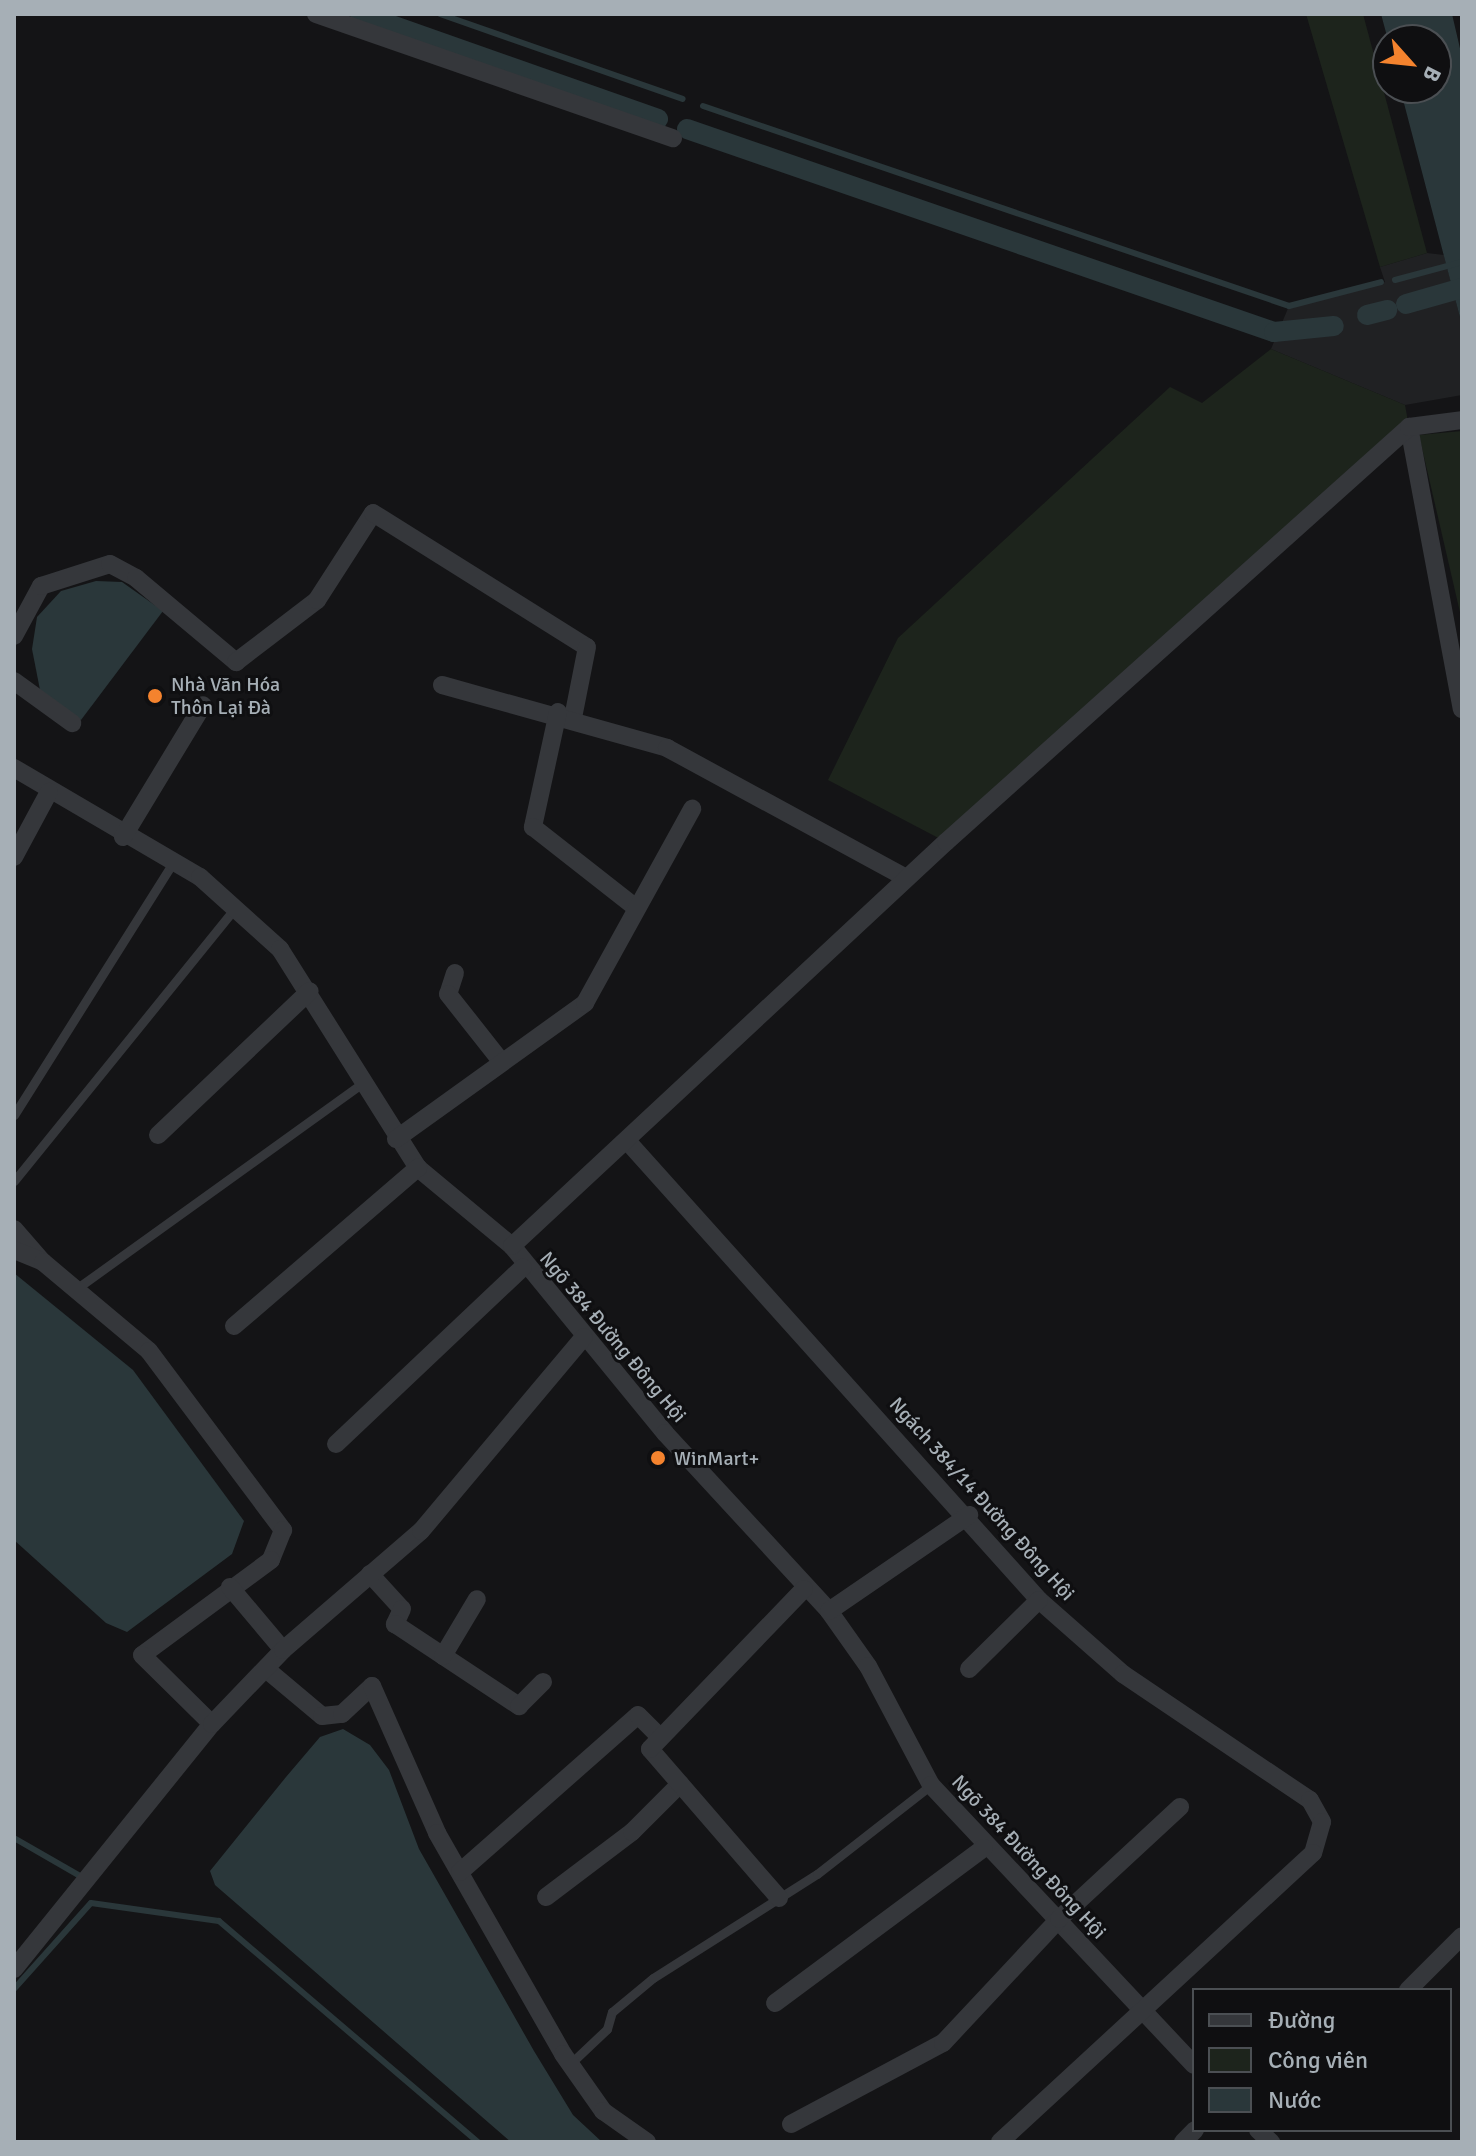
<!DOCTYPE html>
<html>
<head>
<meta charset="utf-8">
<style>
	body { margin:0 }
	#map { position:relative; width:1476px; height:2156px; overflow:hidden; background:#141416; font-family:Signika,sans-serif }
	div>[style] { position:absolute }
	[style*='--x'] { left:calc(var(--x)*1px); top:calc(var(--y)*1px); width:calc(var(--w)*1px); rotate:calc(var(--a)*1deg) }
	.built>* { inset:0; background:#202123 }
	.green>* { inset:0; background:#1d241c }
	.water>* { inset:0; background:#2a373a }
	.stream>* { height:6px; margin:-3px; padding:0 3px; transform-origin:3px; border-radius:3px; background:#2a373a }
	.canal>* { height:20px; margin:-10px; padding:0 10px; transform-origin:10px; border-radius:10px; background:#2a373a }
	.service>* { height:9px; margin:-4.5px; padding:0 4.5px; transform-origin:4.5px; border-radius:4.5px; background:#35373b }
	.minor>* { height:18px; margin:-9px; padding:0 9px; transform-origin:9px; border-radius:9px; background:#35373b }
	.dots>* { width:22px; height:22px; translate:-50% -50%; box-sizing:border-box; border:4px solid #0f0f11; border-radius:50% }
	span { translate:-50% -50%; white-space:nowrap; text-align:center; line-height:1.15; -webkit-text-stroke:6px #0f0f11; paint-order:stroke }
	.poi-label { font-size:20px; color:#a6afb6 }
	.left { translate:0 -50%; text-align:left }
	.street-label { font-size:20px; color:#a6afb6 }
	.frame { position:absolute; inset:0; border:16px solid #a6afb6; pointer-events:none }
	.legend { position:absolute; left:1192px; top:1988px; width:260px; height:144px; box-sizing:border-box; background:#0f0f11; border:2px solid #4b4f53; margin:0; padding:10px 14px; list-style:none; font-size:24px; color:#a6afb6 }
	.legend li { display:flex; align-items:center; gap:16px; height:40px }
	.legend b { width:40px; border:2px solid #4b4f53 }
	.north { position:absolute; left:1372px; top:24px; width:80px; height:80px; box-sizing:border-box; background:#0f0f11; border:2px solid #4b4f53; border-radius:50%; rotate:117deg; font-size:22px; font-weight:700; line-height:32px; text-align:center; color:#a6afb6 }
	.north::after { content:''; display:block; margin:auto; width:28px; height:36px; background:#f4832e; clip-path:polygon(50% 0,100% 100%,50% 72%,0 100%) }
</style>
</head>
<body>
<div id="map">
	<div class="built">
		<i style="clip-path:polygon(1427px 253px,1444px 255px,1462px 325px,1462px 395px,1405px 405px,1271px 349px,1289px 306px,1385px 282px,1380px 267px)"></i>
	</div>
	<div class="green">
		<i style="clip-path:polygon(1306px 14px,1363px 14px,1427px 253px,1380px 267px)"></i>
		<i style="clip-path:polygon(1271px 349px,1405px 405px,1409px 427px,946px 842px,828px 780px,898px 638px,1170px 387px,1202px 403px)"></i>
		<i style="clip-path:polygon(1462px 431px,1462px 621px,1419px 435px)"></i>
	</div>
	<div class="water">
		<i style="clip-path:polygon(1381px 14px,1452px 14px,1462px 57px,1462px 325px,1400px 88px,1436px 88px,1436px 40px,1388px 40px)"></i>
		<i style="clip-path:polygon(96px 581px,122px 582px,163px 611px,81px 720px,40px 690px,32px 649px,37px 617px,61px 591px)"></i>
		<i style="clip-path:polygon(14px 1273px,133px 1370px,244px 1521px,232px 1554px,127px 1632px,106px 1623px,14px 1540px)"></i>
		<i style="clip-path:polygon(343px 1729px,370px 1745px,389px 1770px,419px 1849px,534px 2051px,573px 2115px,602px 2142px,511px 2142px,215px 1885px,210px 1871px,286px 1777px,320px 1737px)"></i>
	</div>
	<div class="stream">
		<i style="--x:440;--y:14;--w:257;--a:19.3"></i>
		<i style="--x:703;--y:106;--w:619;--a:18.84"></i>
		<i style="--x:1289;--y:306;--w:95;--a:-14.6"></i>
		<i style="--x:1395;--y:280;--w:69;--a:-15"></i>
		<i style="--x:14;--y:1838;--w:76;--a:29.9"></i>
		<i style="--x:14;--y:1989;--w:115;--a:-48.2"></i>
		<i style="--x:91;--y:1903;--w:129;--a:8"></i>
		<i style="--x:219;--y:1921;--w:340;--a:40.5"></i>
	</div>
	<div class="canal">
		<i style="--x:360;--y:14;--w:316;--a:19.4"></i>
		<i style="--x:687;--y:129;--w:621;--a:19.08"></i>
		<i style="--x:1274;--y:332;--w:60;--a:-5.7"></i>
		<i style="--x:1406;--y:304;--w:58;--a:-15.9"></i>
		<i style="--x:1367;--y:315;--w:21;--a:-14"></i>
	</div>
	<div class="service">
		<i style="--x:14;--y:1115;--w:300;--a:-57.8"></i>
		<i style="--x:14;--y:1181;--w:353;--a:-51"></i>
		<i style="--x:76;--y:1289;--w:351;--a:-35.7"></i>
		<i style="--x:570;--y:2064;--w:51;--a:-43.4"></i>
		<i style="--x:607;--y:2029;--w:18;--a:-74"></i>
		<i style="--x:612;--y:2012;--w:53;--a:-39.7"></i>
		<i style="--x:653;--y:1978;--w:194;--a:-32.4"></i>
		<i style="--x:817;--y:1874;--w:145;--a:-38"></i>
	</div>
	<div class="minor">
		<i style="--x:316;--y:14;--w:378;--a:19.2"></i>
		<i style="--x:1409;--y:427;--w:287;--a:79.4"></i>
		<i style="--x:14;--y:636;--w:57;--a:-61.6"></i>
		<i style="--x:41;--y:586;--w:72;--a:-17.7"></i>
		<i style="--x:110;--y:564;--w:30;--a:28"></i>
		<i style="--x:136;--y:578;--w:131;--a:40"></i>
		<i style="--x:236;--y:662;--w:102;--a:-37.4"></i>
		<i style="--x:317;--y:600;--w:103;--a:-57.2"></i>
		<i style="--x:373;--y:513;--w:252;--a:32.1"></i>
		<i style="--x:587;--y:647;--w:72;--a:101.2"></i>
		<i style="--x:14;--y:681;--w:72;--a:35.9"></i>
		<i style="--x:442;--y:685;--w:234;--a:15.6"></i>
		<i style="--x:667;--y:748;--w:272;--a:28.5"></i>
		<i style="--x:558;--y:712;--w:118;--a:102.3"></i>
		<i style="--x:533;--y:827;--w:130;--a:38.1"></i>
		<i style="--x:14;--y:768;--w:216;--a:30.4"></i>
		<i style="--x:200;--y:877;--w:108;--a:42"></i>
		<i style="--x:280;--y:949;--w:259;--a:57.8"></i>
		<i style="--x:418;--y:1168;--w:122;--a:39.7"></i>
		<i style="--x:512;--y:1246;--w:242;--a:50.7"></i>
		<i style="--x:665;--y:1433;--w:242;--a:47.3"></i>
		<i style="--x:829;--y:1611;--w:67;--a:54.7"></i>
		<i style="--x:868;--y:1666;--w:135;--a:62.1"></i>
		<i style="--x:931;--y:1785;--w:384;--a:46.8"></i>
		<i style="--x:123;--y:837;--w:154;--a:-58.8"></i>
		<i style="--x:14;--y:857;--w:74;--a:-61.7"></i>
		<i style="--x:455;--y:973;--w:22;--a:108"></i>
		<i style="--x:448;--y:994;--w:85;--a:51.7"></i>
		<i style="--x:158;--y:1135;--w:209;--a:-43.5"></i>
		<i style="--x:396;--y:1139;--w:233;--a:-35.7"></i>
		<i style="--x:585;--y:1003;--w:222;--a:-61.1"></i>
		<i style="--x:629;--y:1143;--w:614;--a:48.1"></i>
		<i style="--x:1039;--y:1600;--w:112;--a:41.4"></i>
		<i style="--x:1123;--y:1674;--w:225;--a:34"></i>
		<i style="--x:1310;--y:1800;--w:25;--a:61"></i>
		<i style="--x:1322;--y:1822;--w:32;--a:106"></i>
		<i style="--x:1313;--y:1853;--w:426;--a:137.3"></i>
		<i style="--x:14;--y:1229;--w:41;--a:48.9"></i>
		<i style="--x:512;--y:1246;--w:593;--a:-42.95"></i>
		<i style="--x:946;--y:842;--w:622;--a:-41.87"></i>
		<i style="--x:1409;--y:427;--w:53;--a:-7.5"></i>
		<i style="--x:14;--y:1250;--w:31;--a:22"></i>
		<i style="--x:43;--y:1262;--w:138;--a:40"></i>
		<i style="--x:149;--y:1351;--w:224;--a:53.2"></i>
		<i style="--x:283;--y:1530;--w:32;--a:112"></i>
		<i style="--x:271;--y:1560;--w:160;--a:143.6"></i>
		<i style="--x:142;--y:1655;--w:98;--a:44.6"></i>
		<i style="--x:234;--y:1326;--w:243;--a:-40.7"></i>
		<i style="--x:336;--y:1444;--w:257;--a:-43.4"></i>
		<i style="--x:370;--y:1574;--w:47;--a:47.6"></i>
		<i style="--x:402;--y:1609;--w:17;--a:115"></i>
		<i style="--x:395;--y:1624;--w:149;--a:33.5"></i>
		<i style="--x:519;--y:1706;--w:34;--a:-45"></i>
		<i style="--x:230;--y:1587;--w:82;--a:49.9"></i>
		<i style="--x:829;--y:1611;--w:170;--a:-34.4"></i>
		<i style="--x:443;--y:1656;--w:66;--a:-59.2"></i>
		<i style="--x:266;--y:1669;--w:73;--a:40"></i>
		<i style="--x:322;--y:1716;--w:20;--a:-6"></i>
		<i style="--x:342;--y:1714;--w:41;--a:-43"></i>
		<i style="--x:372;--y:1686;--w:161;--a:66.1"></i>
		<i style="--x:437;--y:1833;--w:254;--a:60.3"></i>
		<i style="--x:563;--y:2054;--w:70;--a:54.9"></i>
		<i style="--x:603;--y:2111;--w:54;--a:35.2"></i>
		<i style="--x:969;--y:1669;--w:98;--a:-44.6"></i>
		<i style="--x:460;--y:1872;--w:237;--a:-41.4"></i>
		<i style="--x:638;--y:1715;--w:27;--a:45"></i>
		<i style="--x:546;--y:1897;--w:108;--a:-37.1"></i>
		<i style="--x:632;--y:1832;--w:68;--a:-45"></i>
		<i style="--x:779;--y:1898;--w:197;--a:-130.9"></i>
		<i style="--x:650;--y:1749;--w:222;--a:-46.1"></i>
		<i style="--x:14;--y:1969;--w:315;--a:-51.1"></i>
		<i style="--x:212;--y:1724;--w:103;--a:-46.2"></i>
		<i style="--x:283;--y:1650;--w:182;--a:-40.8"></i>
		<i style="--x:421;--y:1531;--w:253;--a:-50"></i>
		<i style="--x:1408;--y:1990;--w:76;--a:-45"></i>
		<i style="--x:775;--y:2003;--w:260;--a:-36.6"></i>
		<i style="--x:791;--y:2124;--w:172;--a:-28.1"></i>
		<i style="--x:943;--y:2043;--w:170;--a:-46.9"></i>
		<i style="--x:1059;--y:1919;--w:165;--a:-42.8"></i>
		<i style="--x:1258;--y:2130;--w:18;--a:43"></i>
		<i style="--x:1183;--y:2142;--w:17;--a:-45"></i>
	</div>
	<div class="dots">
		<i style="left:155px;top:696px;background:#f4832e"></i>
		<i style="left:658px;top:1458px;background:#f4832e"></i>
	</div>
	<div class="poi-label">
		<span class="left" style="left:171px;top:696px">Nhà Văn Hóa<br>Thôn Lại Đà</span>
		<span class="left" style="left:674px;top:1458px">WinMart+</span>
	</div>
	<div class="street-label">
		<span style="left:613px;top:1337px;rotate:50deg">Ngõ 384 Đường Đông Hội</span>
		<span style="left:982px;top:1499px;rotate:48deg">Ngách 384/14 Đường Đông Hội</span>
		<span style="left:1029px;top:1857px;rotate:47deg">Ngõ 384 Đường Đông Hội</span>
	</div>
	<div class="frame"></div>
	<ul class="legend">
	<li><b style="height:10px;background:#35373b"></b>Đường</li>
	<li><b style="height:22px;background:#1d241c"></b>Công viên</li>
	<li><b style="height:22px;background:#2a373a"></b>Nước</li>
	</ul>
	<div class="north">B</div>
</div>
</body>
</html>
